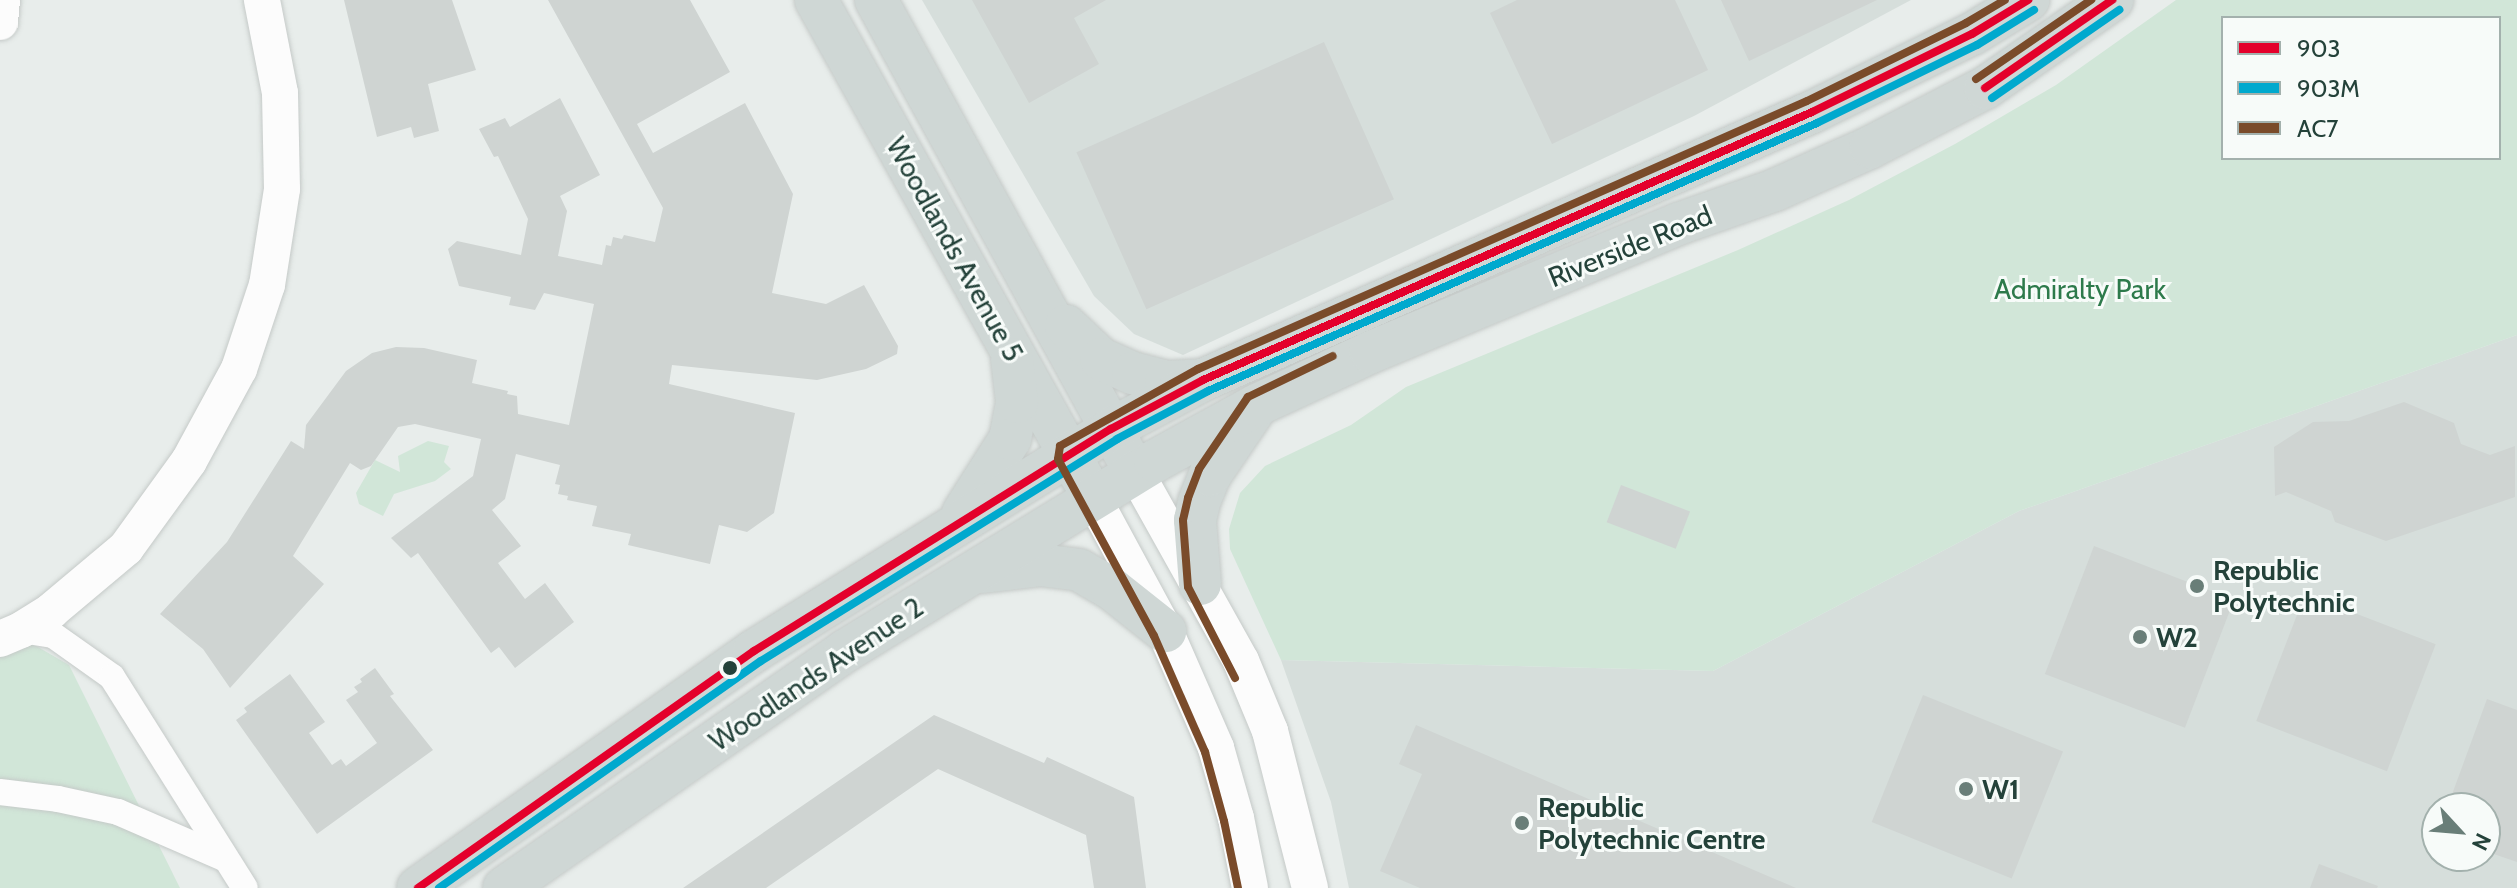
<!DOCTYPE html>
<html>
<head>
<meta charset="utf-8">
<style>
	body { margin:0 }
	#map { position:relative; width:2517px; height:888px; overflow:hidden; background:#e8edeb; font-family:Cabin,sans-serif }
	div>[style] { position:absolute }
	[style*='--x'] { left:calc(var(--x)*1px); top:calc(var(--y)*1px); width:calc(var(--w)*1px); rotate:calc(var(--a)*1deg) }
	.built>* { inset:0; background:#d6dedb }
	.green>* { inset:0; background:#d1e6d8 }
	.building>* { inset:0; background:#cfd4d2; transform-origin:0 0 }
	.roads { filter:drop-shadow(0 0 2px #c5cac8) drop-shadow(0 0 2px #c5cac8) }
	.street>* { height:26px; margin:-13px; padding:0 13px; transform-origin:13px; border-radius:13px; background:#fcfcfc }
	.secondary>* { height:36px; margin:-18px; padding:0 18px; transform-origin:18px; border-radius:18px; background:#fcfcfc }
	.primary>* { height:42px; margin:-21px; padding:0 21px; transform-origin:21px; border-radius:21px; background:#cfd7d5 }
	.bus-1>* { height:8px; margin:-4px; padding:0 4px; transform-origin:4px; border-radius:4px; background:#e4002b }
	.bus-2>* { height:8px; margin:-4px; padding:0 4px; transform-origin:4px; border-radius:4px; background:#00a9ce }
	.bus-3>* { height:8px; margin:-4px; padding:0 4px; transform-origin:4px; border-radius:4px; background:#7a4b2a }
	.dots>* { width:22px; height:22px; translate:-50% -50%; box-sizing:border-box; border:4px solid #f7fbf9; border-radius:50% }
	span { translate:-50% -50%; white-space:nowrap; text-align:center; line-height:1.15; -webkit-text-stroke:6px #f7fbf9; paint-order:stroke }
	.street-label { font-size:28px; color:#24423a }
	.park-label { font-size:28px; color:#2d7a4b }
	.poi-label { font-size:28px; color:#24423a; font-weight:700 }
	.left { translate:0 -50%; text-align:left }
	.legend { position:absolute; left:2221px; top:16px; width:280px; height:144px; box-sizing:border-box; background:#f7fbf9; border:2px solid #a3b1ad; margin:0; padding:10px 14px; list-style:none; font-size:24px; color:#24423a }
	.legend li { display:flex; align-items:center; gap:16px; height:40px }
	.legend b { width:40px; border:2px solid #a3b1ad }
	.north { position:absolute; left:2421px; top:792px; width:80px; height:80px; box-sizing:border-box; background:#f7fbf9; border:2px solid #a3b1ad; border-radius:50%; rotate:116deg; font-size:22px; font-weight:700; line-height:32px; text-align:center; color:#24423a }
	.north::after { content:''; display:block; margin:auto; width:28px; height:36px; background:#697e78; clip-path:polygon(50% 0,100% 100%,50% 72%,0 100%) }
</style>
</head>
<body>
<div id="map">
	<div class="built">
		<i style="clip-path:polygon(922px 0,1911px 0,1694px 116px,1183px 355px,1134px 334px,1094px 296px)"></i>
		<i style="clip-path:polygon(evenodd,2517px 335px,2517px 888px,1349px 888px,1331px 802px,1281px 660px,1713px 671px,2019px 511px,2517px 335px,2437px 808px,2485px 808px,2485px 856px,2437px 856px,2437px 808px)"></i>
	</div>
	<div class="green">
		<i style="clip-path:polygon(evenodd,2176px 0,2517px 0,2517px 335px,2019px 511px,1713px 671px,1281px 660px,1230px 549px,1229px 529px,1240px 493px,1265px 466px,1351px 425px,1406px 387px,1738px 250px,1849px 200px,1955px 144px,2056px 85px,2176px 0,2223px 18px,2499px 18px,2499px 158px,2223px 158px,2223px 18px)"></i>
		<i style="clip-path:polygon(428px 441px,449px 446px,444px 462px,451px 469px,435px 481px,394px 494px,383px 516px,359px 504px,356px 493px,375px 460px,400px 472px,398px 456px)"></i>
		<i style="clip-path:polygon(0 625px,69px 665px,180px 888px,0 888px)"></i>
	</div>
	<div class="building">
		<i style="clip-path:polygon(344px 0,452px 0,476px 70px,428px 84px,439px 131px,414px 138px,411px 127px,377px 137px)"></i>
		<i style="clip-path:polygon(548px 0,690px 0,730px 72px,637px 124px,653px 153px,745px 103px,793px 194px,772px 293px,826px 304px,864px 285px,898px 346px,897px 354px,866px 369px,817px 380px,672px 365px,669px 384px,795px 413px,774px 513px,747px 532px,719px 525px,710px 564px,628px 545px,631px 534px,592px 526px,597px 506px,567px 500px,568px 496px,558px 494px,560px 485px,555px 484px,560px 465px,516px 454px,505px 499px,492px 510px,521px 546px,498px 563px,525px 599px,545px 583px,574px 622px,515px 668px,499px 647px,491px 653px,418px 553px,411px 558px,391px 538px,473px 476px,481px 439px,415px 424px,398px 427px,371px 466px,361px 470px,350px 463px,293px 556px,324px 584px,230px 688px,203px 649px,160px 614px,227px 542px,291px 441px,304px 449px,306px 425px,346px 371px,372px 353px,396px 347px,424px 348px,477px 360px,472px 383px,508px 391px,507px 394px,517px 396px,518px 414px,569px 425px,594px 304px,544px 293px,535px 310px,509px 305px,511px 297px,459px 286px,448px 249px,457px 241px,521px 255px,528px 219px,498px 156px,494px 157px,479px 129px,505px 118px,510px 127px,560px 98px,600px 175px,560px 196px,567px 211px,558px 256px,602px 265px,606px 245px,611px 246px,613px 237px,622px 239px,624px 235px,655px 242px,663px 208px)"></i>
		<i style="clip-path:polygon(972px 0,1106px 0,1074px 18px,1099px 64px,1029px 103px)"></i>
		<i style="clip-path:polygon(1517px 0,1675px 0,1708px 70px,1552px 144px,1490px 13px)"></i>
		<i style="clip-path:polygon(1721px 0,1877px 0,1749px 61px)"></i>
		<i style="left:1324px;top:42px;width:172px;height:271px;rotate:66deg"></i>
		<i style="clip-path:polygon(2404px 402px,2454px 423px,2461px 444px,2490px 455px,2515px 446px,2515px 497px,2386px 541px,2335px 522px,2331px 511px,2286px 492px,2275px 496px,2274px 447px,2313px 422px,2349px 421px)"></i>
		<i style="left:1621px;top:485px;width:74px;height:40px;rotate:21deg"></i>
		<i style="left:2094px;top:546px;width:150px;height:137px;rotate:21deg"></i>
		<i style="left:2305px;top:594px;width:140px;height:136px;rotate:21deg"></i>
		<i style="clip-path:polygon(375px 668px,394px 694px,390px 696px,433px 750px,317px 834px,236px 720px,247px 712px,244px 708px,290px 674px,325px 722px,309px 733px,332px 765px,341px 759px,346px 766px,377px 743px,346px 700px,358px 692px,354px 687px,362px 682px,360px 679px)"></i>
		<i style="left:1923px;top:695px;width:151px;height:137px;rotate:22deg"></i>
		<i style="clip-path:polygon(2487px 699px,2517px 710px,2517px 862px,2485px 851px,2485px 808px,2447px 808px)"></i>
		<i style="clip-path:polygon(934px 715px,1044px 763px,1047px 757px,1134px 797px,1146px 888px,1094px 888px,1086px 835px,938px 769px,766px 888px,683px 888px)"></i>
		<i style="clip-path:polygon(1416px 725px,1796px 888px,1420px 888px,1380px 871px,1422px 774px,1399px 764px)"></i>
		<i style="clip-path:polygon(2319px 864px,2378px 886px,2377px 888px,2310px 888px)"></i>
	</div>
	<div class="roads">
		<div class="street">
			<i style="--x:21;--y:630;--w:32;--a:9"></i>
			<i style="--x:53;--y:635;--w:72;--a:35.4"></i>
			<i style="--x:112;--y:677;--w:249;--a:57.8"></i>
			<i style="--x:0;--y:792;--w:58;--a:6.9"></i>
			<i style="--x:58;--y:799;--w:61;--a:12.2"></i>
			<i style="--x:118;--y:812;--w:116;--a:23.5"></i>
		</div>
		<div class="secondary">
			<i style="--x:0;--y:22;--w:22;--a:-85"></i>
			<i style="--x:1136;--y:473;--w:215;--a:60.8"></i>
			<i style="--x:1241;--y:661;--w:76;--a:67.5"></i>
			<i style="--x:1270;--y:731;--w:162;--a:75.7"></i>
			<i style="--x:1093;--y:498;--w:151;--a:61.6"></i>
			<i style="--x:1165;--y:631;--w:128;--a:66.4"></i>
			<i style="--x:1216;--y:748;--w:73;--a:74.1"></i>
			<i style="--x:1236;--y:818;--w:71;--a:78.7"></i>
			<i style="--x:0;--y:639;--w:23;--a:-23"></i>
			<i style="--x:21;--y:630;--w:36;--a:-32"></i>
			<i style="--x:51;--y:611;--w:98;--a:-40"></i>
			<i style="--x:126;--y:548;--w:107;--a:-54.1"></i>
			<i style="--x:189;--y:461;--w:105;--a:-61.5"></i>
			<i style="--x:239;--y:369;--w:89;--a:-71.6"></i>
			<i style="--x:267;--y:285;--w:97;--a:-81.1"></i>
			<i style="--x:282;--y:189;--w:96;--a:-91.2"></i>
			<i style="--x:280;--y:93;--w:95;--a:-101"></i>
		</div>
		<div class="primary">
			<i style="--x:816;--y:0;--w:548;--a:60.86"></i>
			<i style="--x:876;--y:0;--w:518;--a:61.26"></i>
			<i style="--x:1066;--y:326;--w:48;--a:43.3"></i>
			<i style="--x:1101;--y:359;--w:35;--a:24"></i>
			<i style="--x:1133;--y:373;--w:34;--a:15"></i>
			<i style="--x:1166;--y:382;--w:36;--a:-3"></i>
			<i style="--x:963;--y:513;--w:88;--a:-57.6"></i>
			<i style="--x:1010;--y:439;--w:38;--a:-79"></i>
			<i style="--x:1017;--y:402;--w:43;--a:-96.6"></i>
			<i style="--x:983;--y:572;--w:57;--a:-7"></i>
			<i style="--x:1040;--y:565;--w:39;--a:7"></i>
			<i style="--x:1079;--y:570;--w:38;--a:30"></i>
			<i style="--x:1112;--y:589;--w:68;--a:38.4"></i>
			<i style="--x:1200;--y:584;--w:64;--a:-94.5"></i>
			<i style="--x:1195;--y:520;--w:18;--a:-77"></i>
			<i style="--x:1199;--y:502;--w:29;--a:-68"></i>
			<i style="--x:1210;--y:475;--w:75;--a:-55.9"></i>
			<i style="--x:418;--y:888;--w:411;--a:-35.2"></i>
			<i style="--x:754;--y:651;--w:420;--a:-31.9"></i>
			<i style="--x:1111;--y:429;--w:104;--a:-28"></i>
			<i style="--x:1203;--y:380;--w:665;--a:-23.75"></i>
			<i style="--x:1812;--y:112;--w:178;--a:-26"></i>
			<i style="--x:1972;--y:34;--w:66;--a:-31.3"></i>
			<i style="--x:504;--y:888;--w:415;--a:-34.8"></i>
			<i style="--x:845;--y:651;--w:364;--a:-31.5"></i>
			<i style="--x:1155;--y:461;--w:116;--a:-28.8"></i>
			<i style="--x:1257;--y:405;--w:126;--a:-24.9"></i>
			<i style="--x:1371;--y:352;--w:333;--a:-22.6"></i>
			<i style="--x:1678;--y:224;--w:103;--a:-19.3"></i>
			<i style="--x:1775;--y:190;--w:105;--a:-24.1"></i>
			<i style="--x:1871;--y:147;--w:128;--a:-27.4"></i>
			<i style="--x:1985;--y:88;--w:155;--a:-34.7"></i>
		</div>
	</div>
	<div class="bus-1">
		<i style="--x:1985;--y:88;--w:155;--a:-34.7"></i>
		<i style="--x:418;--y:888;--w:411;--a:-35.2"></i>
		<i style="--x:754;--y:651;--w:420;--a:-31.9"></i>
		<i style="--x:1111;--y:429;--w:104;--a:-28"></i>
		<i style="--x:1203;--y:380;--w:665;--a:-23.75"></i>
		<i style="--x:1812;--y:112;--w:178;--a:-26"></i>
		<i style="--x:1972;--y:34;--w:66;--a:-31.3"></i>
	</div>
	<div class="bus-2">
		<i style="--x:1992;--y:98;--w:155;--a:-34.7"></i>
		<i style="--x:439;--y:888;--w:394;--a:-35.2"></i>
		<i style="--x:761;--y:661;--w:420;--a:-31.9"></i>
		<i style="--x:1117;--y:439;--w:103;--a:-27.8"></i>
		<i style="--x:1208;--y:391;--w:665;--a:-23.75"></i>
		<i style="--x:1817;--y:123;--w:178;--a:-26"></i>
		<i style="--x:1977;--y:45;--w:67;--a:-31.6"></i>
	</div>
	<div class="bus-3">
		<i style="--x:1976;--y:79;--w:140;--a:-34.5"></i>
		<i style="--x:1235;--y:678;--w:102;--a:-117.3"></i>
		<i style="--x:1188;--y:587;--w:67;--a:-94.3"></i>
		<i style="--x:1183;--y:520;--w:23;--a:-77"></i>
		<i style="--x:1188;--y:498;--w:31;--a:-69"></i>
		<i style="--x:1199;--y:469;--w:87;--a:-55.8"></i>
		<i style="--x:1248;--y:397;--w:94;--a:-25.8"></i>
		<i style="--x:1238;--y:888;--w:68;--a:-101.8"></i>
		<i style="--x:1224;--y:821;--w:72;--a:-105.4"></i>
		<i style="--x:1205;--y:752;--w:127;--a:-113.7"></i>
		<i style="--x:1154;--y:636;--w:201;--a:-118.5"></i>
		<i style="--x:1058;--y:459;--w:13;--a:-81"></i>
		<i style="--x:1060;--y:446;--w:158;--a:-29.2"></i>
		<i style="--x:1198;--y:369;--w:665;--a:-23.75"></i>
		<i style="--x:1807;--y:101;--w:177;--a:-26.1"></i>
		<i style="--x:1966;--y:23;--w:45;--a:-30.5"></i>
	</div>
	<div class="dots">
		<i style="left:2197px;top:586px;background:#697e78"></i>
		<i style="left:2140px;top:637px;background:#697e78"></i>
		<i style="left:730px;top:668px;background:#24423a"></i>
		<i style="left:1966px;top:789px;background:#697e78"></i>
		<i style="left:1522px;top:823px;background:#697e78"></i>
	</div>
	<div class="street-label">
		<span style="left:1630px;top:246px;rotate:-22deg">Riverside Road</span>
		<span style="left:955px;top:249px;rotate:61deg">Woodlands Avenue 5</span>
		<span style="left:816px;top:674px;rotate:-34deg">Woodlands Avenue 2</span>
	</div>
	<div class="park-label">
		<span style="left:2080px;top:289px">Admiralty Park</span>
	</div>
	<div class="poi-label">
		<span class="left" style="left:2213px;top:586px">Republic<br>Polytechnic</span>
		<span class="left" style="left:2156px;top:637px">W2</span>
		<span class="left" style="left:1982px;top:789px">W1</span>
		<span class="left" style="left:1538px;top:823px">Republic<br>Polytechnic Centre</span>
	</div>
	<ul class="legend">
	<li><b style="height:10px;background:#e4002b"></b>903</li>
	<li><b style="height:10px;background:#00a9ce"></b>903M</li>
	<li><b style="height:10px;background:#7a4b2a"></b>AC7</li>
	</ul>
	<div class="north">N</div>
</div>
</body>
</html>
